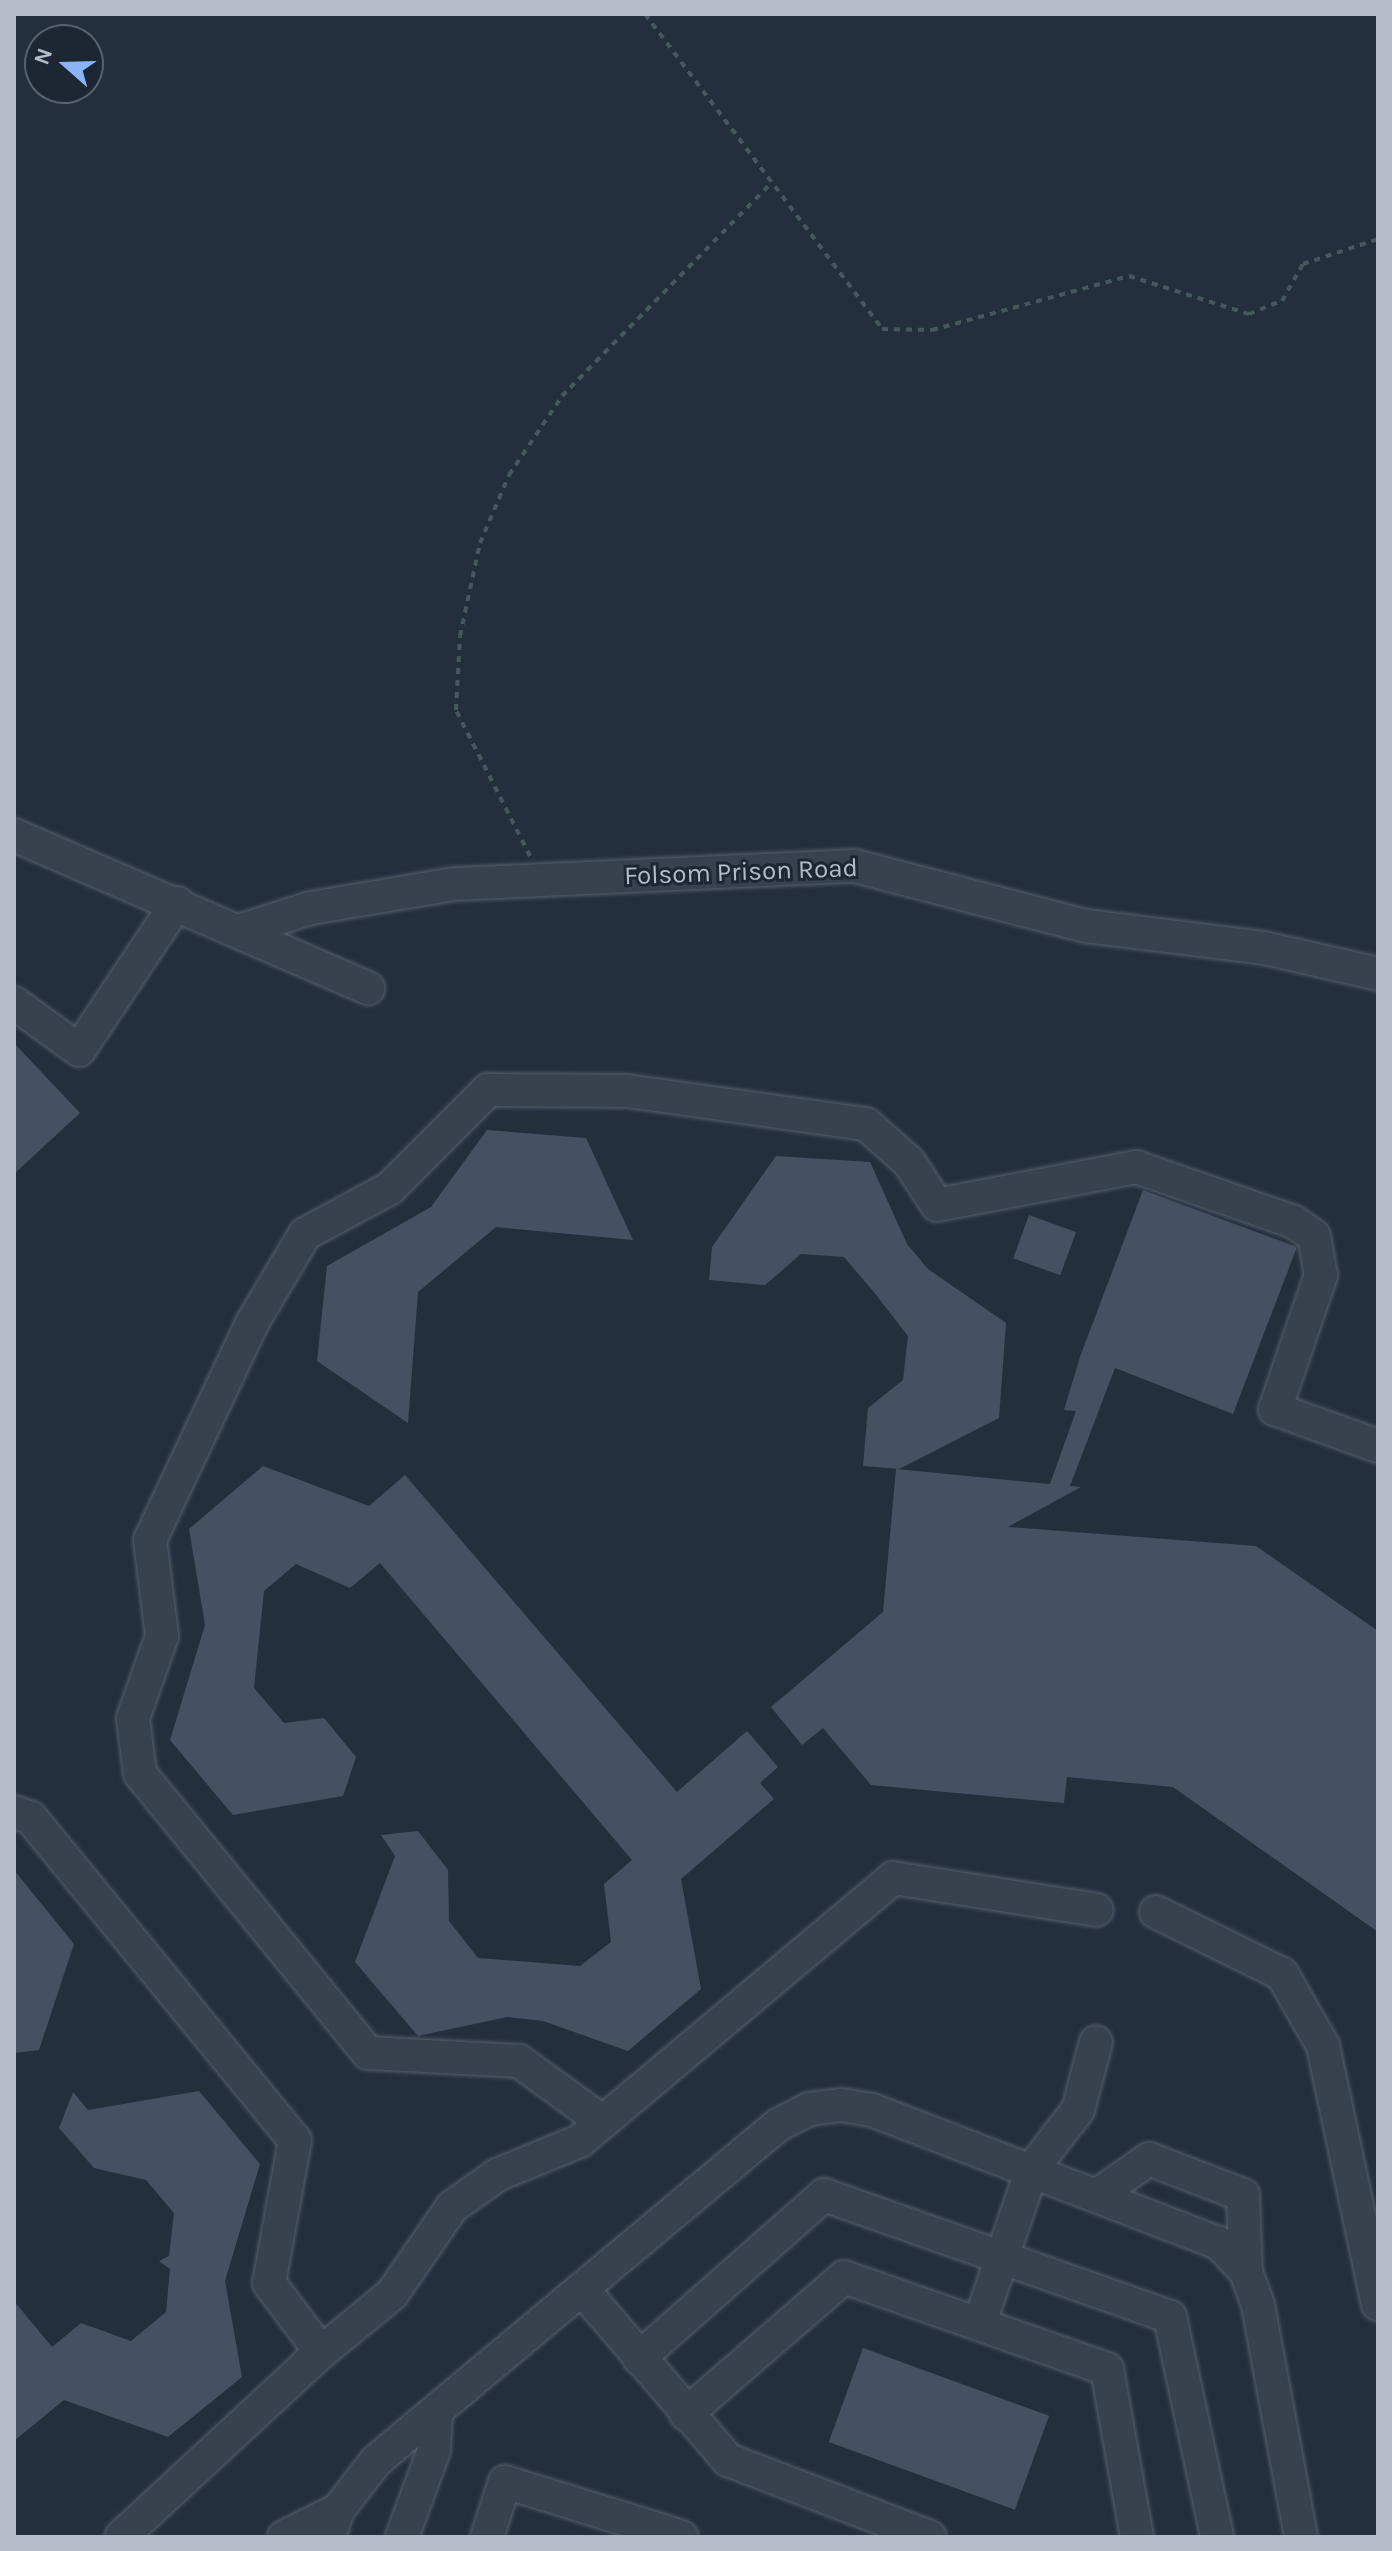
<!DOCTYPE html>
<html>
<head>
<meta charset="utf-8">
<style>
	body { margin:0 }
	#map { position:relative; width:1392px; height:2551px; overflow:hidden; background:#242f3e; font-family:Karla,sans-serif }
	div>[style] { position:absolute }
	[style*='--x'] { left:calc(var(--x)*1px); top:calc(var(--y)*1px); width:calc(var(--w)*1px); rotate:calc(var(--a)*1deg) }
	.building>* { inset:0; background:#455162; transform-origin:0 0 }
	.path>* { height:4px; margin-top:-2px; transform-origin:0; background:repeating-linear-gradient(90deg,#44595c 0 6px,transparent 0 12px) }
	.roads { filter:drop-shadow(0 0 2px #565f6c) drop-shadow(0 0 2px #565f6c) }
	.minor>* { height:32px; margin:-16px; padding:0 16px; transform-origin:16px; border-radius:16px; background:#38414e }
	span { translate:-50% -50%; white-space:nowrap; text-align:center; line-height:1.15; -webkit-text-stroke:6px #1d2633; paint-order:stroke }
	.street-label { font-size:26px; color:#b4bcc9 }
	.frame { position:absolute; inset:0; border:16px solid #b4bcc9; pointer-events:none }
	.north { position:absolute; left:24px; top:24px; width:80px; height:80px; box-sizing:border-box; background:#1d2633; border:2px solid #59626f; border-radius:50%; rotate:290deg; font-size:22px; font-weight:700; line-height:32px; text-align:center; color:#b4bcc9 }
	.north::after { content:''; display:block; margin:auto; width:28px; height:36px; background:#8ab4f8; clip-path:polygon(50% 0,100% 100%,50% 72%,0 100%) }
</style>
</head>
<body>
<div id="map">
	<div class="building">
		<i style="clip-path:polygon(14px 1043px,80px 1113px,14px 1174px)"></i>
		<i style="clip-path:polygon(487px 1130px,586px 1138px,633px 1240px,496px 1227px,418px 1292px,408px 1423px,317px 1361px,327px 1266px,431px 1207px)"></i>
		<i style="clip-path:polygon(776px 1156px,870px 1162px,907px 1244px,928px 1269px,1006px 1323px,999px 1418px,899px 1469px,863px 1466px,868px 1408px,903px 1380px,908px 1336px,873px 1291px,844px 1257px,801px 1254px,765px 1285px,709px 1280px,712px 1247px)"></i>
		<i style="clip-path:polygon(1143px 1190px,1297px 1247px,1233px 1414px,1115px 1368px,1070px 1486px,1081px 1487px,1008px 1527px,1256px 1546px,1378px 1631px,1378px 1932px,1173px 1787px,1067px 1777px,1064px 1803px,871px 1785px,823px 1728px,802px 1745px,771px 1707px,883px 1612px,896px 1469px,1050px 1484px,1076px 1411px,1064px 1410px,1080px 1357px)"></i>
		<i style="left:1029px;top:1215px;width:50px;height:46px;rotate:20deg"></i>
		<i style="clip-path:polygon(263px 1466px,369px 1506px,405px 1475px,677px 1792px,747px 1731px,778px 1767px,760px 1783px,774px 1799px,681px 1879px,701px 1989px,628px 2051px,543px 2021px,507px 2017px,418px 2036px,355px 1962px,395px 1856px,381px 1835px,418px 1831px,448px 1870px,449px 1921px,478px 1958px,580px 1966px,611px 1942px,604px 1884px,632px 1860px,380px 1563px,350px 1588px,296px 1564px,264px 1591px,254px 1688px,284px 1723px,324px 1718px,356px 1757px,343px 1796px,233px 1815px,170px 1740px,205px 1625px,189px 1529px)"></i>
		<i style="clip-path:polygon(14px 1870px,74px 1944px,39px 2050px,14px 2053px)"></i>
		<i style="clip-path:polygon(199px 2091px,260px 2164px,225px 2281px,242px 2377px,168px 2437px,64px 2400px,14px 2441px,14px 2301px,52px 2347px,81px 2323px,131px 2341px,166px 2312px,170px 2269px,159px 2261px,169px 2256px,174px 2213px,146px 2180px,94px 2168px,59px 2128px,73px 2092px,88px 2110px)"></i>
		<i style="left:863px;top:2348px;width:198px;height:100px;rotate:20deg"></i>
	</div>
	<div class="path">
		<i style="--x:645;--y:14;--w:394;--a:53"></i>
		<i style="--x:882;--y:329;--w:50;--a:1.1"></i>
		<i style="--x:932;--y:330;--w:204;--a:-15.3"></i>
		<i style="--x:1129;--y:276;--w:126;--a:17.6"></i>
		<i style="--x:1249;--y:314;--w:35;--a:-22"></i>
		<i style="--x:1282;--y:301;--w:43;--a:-60.4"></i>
		<i style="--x:1303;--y:264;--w:79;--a:-18.4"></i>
		<i style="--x:530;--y:856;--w:164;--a:-116.9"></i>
		<i style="--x:456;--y:710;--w:74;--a:-86.9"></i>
		<i style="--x:460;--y:636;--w:95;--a:-77.9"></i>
		<i style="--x:480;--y:543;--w:74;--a:-66.9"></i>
		<i style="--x:509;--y:475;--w:95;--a:-56.1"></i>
		<i style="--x:562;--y:396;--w:298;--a:-45.5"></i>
	</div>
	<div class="roads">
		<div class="minor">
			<i style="--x:14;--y:835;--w:386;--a:23.4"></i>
			<i style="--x:242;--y:930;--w:72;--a:-17.7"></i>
			<i style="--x:311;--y:908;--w:146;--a:-9.5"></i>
			<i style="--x:455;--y:884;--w:400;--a:-2.6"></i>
			<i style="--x:855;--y:866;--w:239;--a:14.6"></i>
			<i style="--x:1086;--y:926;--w:179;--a:7"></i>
			<i style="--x:1264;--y:948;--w:117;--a:12.8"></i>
			<i style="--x:14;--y:1003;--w:80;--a:35.9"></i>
			<i style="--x:79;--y:1050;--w:177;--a:-56.3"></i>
			<i style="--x:14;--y:1812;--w:18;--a:19"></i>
			<i style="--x:31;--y:1818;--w:416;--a:50.7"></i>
			<i style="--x:295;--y:2140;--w:145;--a:100.3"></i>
			<i style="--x:269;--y:2283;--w:86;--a:53"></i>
			<i style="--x:321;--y:2352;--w:272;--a:137.2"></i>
			<i style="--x:1156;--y:1912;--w:140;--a:26.2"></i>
			<i style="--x:1282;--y:1974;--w:83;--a:60.3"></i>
			<i style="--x:1323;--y:2046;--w:264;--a:78"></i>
			<i style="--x:603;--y:2122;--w:104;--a:-144"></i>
			<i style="--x:519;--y:2061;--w:151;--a:-177"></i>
			<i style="--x:368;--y:2053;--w:361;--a:-129.2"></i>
			<i style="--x:140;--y:1773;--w:55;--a:-97.3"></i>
			<i style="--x:133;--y:1718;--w:87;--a:-70.5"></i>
			<i style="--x:162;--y:1636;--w:97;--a:-97.1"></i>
			<i style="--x:150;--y:1540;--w:240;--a:-64.8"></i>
			<i style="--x:252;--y:1323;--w:104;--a:-59.2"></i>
			<i style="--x:305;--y:1234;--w:97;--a:-28.4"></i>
			<i style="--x:390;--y:1188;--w:139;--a:-45"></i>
			<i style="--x:488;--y:1090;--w:139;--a:0.4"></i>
			<i style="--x:627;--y:1091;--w:241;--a:7.9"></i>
			<i style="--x:866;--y:1124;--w:57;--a:41.5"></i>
			<i style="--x:909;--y:1162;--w:51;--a:56.9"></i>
			<i style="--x:937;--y:1205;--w:203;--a:-10.8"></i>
			<i style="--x:1136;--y:1167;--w:167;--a:19.2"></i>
			<i style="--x:1294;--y:1222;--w:24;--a:35"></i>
			<i style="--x:1314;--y:1236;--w:40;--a:80"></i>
			<i style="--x:1321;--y:1275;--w:142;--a:108.9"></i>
			<i style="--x:1275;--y:1409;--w:109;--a:19.8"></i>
			<i style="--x:1099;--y:2194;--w:61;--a:-35"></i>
			<i style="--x:1149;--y:2159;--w:101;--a:21"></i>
			<i style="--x:1243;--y:2195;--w:77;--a:87.8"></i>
			<i style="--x:582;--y:2289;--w:225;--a:49.5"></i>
			<i style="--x:728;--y:2460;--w:216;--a:20.9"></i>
			<i style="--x:980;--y:2322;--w:162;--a:-71.2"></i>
			<i style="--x:1032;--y:2169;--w:75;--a:-52.1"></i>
			<i style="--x:1078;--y:2110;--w:70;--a:-75.2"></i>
			<i style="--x:639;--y:2358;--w:247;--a:-41.4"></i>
			<i style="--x:824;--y:2195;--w:367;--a:19.4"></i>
			<i style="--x:1170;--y:2317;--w:225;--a:77.9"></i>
			<i style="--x:308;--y:2363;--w:109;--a:-39.4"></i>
			<i style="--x:392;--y:2294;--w:106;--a:-55.4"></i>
			<i style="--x:452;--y:2207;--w:55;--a:-35.4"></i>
			<i style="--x:497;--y:2175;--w:90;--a:-22.3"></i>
			<i style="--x:580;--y:2141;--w:409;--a:-40"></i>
			<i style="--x:893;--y:1878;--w:206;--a:8.9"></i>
			<i style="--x:686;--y:2414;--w:209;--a:-40.9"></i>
			<i style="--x:844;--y:2277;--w:279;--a:19.3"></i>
			<i style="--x:1107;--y:2369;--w:171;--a:79.9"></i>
			<i style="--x:284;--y:2537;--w:60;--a:-26.6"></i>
			<i style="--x:329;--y:2537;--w:28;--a:-72"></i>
			<i style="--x:338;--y:2510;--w:62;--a:-52.2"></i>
			<i style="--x:376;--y:2461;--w:524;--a:-39.89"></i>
			<i style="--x:778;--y:2125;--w:35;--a:-27"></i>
			<i style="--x:809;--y:2109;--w:32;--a:-7"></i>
			<i style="--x:841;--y:2105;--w:31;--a:9"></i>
			<i style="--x:872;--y:2110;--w:372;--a:21"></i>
			<i style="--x:1219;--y:2243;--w:40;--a:47"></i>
			<i style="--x:1246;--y:2272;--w:35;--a:70"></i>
			<i style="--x:1258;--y:2305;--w:236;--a:79.5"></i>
			<i style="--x:402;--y:2537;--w:93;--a:-69.8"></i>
			<i style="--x:434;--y:2450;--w:39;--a:-87"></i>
			<i style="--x:487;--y:2537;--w:58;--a:-71.9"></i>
			<i style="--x:505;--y:2482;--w:156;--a:17.2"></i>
			<i style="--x:651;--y:2537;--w:9;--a:-72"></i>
			<i style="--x:654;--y:2528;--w:29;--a:18"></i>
		</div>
	</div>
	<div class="street-label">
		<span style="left:741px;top:872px;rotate:-2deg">Folsom Prison Road</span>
	</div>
	<div class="frame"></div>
	<div class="north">N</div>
</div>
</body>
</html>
